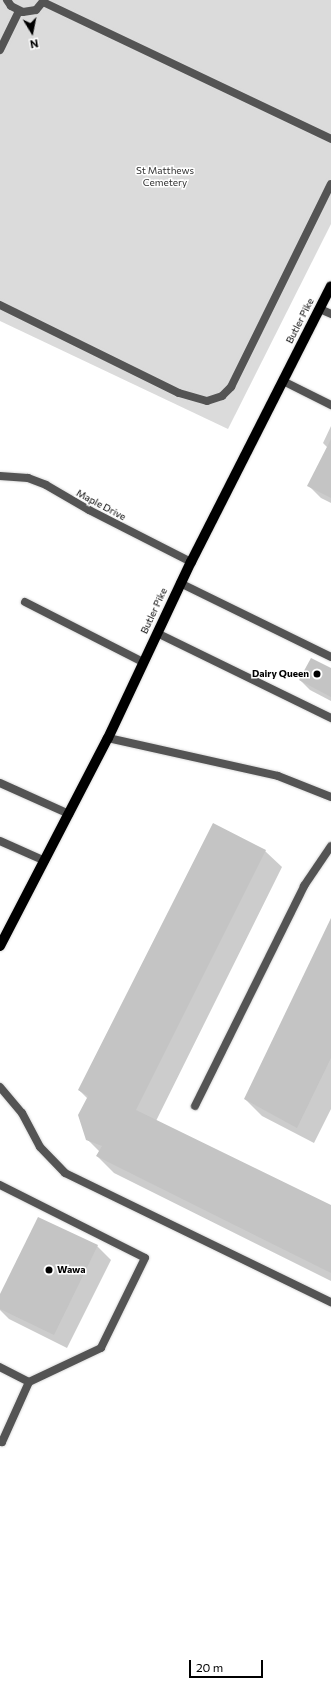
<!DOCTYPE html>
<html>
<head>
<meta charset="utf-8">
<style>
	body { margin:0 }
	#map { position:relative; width:331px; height:1690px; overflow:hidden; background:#fff; font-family:Commissioner,sans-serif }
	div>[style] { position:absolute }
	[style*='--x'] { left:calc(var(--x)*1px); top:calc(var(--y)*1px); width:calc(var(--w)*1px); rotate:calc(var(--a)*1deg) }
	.green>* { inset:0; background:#dbdbdb }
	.shadow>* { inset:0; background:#0003 }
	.building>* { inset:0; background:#c4c4c4 }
	.roads { filter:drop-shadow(0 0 1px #dbdbdb) drop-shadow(0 0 1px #dbdbdb) }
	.service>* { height:8px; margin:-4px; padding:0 4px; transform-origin:4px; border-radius:4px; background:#545454 }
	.minor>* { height:8px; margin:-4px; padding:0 4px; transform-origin:4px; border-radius:4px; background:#545454 }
	.primary>* { height:10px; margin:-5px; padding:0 5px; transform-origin:5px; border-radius:5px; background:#000 }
	.dots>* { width:11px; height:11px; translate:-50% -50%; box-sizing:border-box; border:2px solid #fff; border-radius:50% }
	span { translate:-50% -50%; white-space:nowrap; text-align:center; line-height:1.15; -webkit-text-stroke:3px #fff; paint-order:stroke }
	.park-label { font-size:10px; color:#323232 }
	.street-label { font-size:10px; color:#000 }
	.poi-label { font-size:10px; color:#000; font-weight:700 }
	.right { translate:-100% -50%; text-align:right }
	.left { translate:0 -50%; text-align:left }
	.north { position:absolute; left:12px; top:12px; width:40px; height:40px; -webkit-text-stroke:3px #fff; paint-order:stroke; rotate:170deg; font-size:11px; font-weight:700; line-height:16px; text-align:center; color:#000 }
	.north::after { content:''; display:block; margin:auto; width:14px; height:18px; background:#000; clip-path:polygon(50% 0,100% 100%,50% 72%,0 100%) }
	.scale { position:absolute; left:189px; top:1660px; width:74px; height:18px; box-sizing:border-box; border:2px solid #000; border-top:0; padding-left:5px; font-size:12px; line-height:14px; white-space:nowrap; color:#000; -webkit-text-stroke:3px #fff; paint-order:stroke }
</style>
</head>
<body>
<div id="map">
	<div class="green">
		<i style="clip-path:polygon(0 0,331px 0,331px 224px,228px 429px,0 321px)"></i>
	</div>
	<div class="shadow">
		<i style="clip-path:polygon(331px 426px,331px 503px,321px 498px,309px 486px,328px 448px,323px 443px)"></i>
		<i style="clip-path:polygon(331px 669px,331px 701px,310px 690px,300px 680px)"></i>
		<i style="clip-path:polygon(265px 851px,282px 867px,156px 1121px,331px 1206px,331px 1281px,114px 1173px,97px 1156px,100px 1152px,87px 1139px,88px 1099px,79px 1090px)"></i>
		<i style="clip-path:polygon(331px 920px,331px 1109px,314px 1143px,262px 1116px,245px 1099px)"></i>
		<i style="clip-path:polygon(97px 1246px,111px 1260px,67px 1348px,9px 1319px,0 1310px,0 1297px)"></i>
	</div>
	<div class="building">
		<i style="clip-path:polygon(331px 439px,331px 498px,307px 486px)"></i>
		<i style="clip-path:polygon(311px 658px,331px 668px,331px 697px,299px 680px)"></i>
		<i style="clip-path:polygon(213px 823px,266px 850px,136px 1110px,331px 1205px,331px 1273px,96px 1156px,102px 1146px,86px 1140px,78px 1115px,88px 1096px,78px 1090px)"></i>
		<i style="clip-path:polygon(331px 918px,331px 1058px,297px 1128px,244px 1099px)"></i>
		<i style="clip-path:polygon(38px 1217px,98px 1245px,54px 1335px,0 1309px,0 1294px)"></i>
	</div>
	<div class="roads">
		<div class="service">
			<i style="--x:7;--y:0;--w:7;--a:56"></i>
			<i style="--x:11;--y:6;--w:13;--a:27"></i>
			<i style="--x:23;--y:12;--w:13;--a:-9"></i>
			<i style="--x:36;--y:10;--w:13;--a:-51"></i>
			<i style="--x:43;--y:2;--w:319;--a:25.4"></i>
			<i style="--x:0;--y:50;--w:43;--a:-64"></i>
			<i style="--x:0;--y:305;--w:199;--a:26.2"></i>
			<i style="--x:179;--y:393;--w:29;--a:16"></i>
			<i style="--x:207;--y:401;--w:16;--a:-18"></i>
			<i style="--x:222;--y:396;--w:13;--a:-45"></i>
			<i style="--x:231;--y:387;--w:226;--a:-63.8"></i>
			<i style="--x:320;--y:309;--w:12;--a:24"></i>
			<i style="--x:283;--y:381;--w:54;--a:26.6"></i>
			<i style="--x:180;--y:583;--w:168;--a:26.1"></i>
			<i style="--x:25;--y:602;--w:132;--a:27"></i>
			<i style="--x:157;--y:633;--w:194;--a:26"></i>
			<i style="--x:108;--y:738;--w:174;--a:12.6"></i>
			<i style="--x:278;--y:776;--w:57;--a:21.6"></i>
			<i style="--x:0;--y:783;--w:76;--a:24.2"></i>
			<i style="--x:0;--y:841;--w:49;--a:24"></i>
			<i style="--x:0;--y:1087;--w:34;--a:50"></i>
			<i style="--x:22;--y:1113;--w:38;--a:62"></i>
			<i style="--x:40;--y:1147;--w:36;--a:46"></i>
			<i style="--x:65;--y:1173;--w:296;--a:25.9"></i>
			<i style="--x:195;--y:1106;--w:246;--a:-63.6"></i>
			<i style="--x:304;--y:886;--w:48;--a:-56"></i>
			<i style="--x:0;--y:1185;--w:162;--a:26.7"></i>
			<i style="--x:145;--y:1258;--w:100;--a:116.1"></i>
			<i style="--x:101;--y:1348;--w:80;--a:154.7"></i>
			<i style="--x:29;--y:1382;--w:33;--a:-153"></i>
			<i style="--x:0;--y:1442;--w:2;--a:0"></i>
			<i style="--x:2;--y:1442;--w:66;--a:-65.8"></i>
		</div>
		<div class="minor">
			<i style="--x:0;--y:476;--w:28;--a:4"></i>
			<i style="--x:28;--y:478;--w:19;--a:21"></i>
			<i style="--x:46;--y:485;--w:50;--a:30.2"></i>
			<i style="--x:89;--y:510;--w:114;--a:27"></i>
		</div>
		<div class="primary">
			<i style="--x:0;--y:946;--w:234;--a:-62.6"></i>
			<i style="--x:108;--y:738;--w:195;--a:-64.8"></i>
			<i style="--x:191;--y:562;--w:309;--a:-63.1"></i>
		</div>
	</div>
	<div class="dots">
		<i style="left:317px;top:674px;background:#000"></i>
		<i style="left:49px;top:1270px;background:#000"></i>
	</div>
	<div class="park-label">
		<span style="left:165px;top:176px">St Matthews<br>Cemetery</span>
	</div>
	<div class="street-label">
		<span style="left:300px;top:321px;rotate:-63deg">Butler Pike</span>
		<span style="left:101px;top:505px;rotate:28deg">Maple Drive</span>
		<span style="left:154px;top:611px;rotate:-65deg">Butler Pike</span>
	</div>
	<div class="poi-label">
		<span class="right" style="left:309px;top:674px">Dairy Queen</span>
		<span class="left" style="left:57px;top:1270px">Wawa</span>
	</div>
	<div class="north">N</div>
	<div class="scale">20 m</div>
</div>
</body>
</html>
